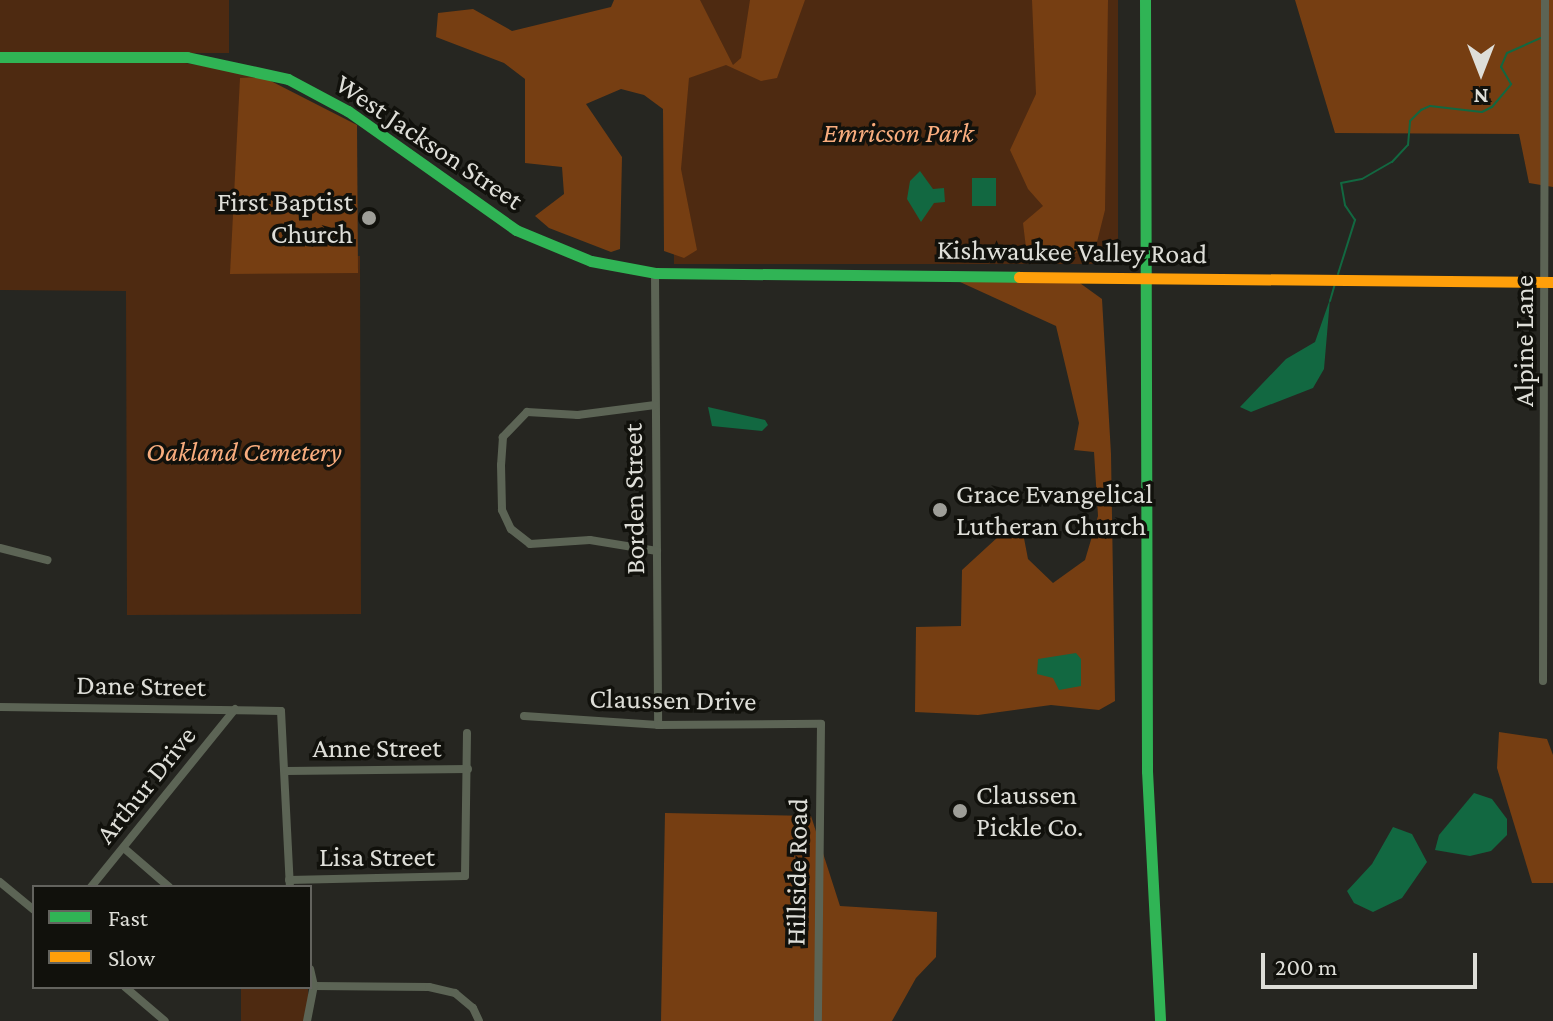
<!DOCTYPE html>
<html>
<head>
<meta charset="utf-8">
<style>
	body { margin:0 }
	#map { position:relative; width:1553px; height:1021px; overflow:hidden; background:#262621; font-family:"Crimson Pro",serif }
	div>[style] { position:absolute }
	[style*='--x'] { left:calc(var(--x)*1px); top:calc(var(--y)*1px); width:calc(var(--w)*1px); rotate:calc(var(--a)*1deg) }
	.green>* { inset:0; background:#4e2a11; transform-origin:0 0 }
	.forest>* { inset:0; background:#763e12 }
	.water>* { inset:0; background:#126841; transform-origin:0 0 }
	.stream>* { height:2px; margin:-1px; padding:0 1px; transform-origin:1px; border-radius:1px; background:#126841 }
	.street>* { height:8px; margin:-4px; padding:0 4px; transform-origin:4px; border-radius:4px; background:#5c6455 }
	.fast>* { height:11px; margin:-5.5px; padding:0 5.5px; transform-origin:5.5px; border-radius:5.5px; background:#30b455 }
	.slow>* { height:11px; margin:-5.5px; padding:0 5.5px; transform-origin:5.5px; border-radius:5.5px; background:#ff9f0a }
	.dots>* { width:22px; height:22px; translate:-50% -50%; box-sizing:border-box; border:4px solid #11110c; border-radius:50% }
	span { translate:-50% -50%; white-space:nowrap; text-align:center; line-height:1.15; -webkit-text-stroke:7px #11110c; paint-order:stroke }
	.park-label { font-size:28px; color:#f9ad7e; font-style:italic }
	.street-label { font-size:28px; color:#deded8 }
	.poi-label { font-size:28px; color:#deded8 }
	.right { translate:-100% -50%; text-align:right }
	.left { translate:0 -50%; text-align:left }
	.legend { position:absolute; left:32px; top:885px; width:280px; height:104px; box-sizing:border-box; background:#11110c; border:2px solid #63635e; margin:0; padding:10px 14px; list-style:none; font-size:24px; color:#deded8 }
	.legend li { display:flex; align-items:center; gap:16px; height:40px }
	.legend b { width:40px; border:2px solid #63635e }
	.north { position:absolute; left:1441px; top:32px; width:80px; height:80px; -webkit-text-stroke:6px #11110c; paint-order:stroke; rotate:180deg; font-size:22px; font-weight:700; line-height:32px; text-align:center; color:#deded8 }
	.north::after { content:''; display:block; margin:auto; width:28px; height:36px; background:#deded8; clip-path:polygon(50% 0,100% 100%,50% 72%,0 100%) }
	.scale { position:absolute; left:1261px; top:953px; width:216px; height:36px; box-sizing:border-box; border:4px solid #deded8; border-top:0; padding-left:10px; font-size:24px; line-height:28px; white-space:nowrap; color:#deded8; -webkit-text-stroke:6px #11110c; paint-order:stroke }
</style>
</head>
<body>
<div id="map">
	<div class="green">
		<i style="left:0;top:0;width:229px;height:53px"></i>
		<i style="left:674px;top:0;width:444px;height:264px"></i>
		<i style="clip-path:polygon(161px 59px,252px 74px,253px 255px,360px 256px,361px 614px,127px 615px,126px 291px,0 290px,0 61px)"></i>
		<i style="left:241px;top:987px;width:67px;height:34px"></i>
	</div>
	<div class="forest">
		<i style="clip-path:polygon(614px 0,700px 0,733px 65px,741px 58px,750px 0,805px 0,777px 78px,761px 81px,726px 65px,689px 78px,681px 169px,697px 250px,684px 258px,664px 251px,663px 109px,644px 95px,621px 89px,586px 104px,622px 157px,620px 249px,611px 252px,549px 228px,535px 216px,564px 194px,562px 167px,525px 163px,525px 79px,504px 63px,436px 37px,438px 13px,473px 9px,512px 31px,611px 7px)"></i>
		<i style="clip-path:polygon(1032px 0,1108px 0,1105px 210px,1096px 246px,1056px 260px,1027px 256px,1023px 223px,1043px 206px,1028px 189px,1010px 150px,1036px 94px)"></i>
		<i style="clip-path:polygon(1295px 0,1553px 0,1553px 187px,1529px 183px,1519px 134px,1335px 133px)"></i>
		<i style="clip-path:polygon(263px 77px,357px 125px,358px 273px,230px 274px,240px 78px)"></i>
		<i style="clip-path:polygon(1077px 281px,1102px 299px,1111px 454px,1115px 701px,1099px 710px,1051px 705px,978px 715px,915px 712px,916px 627px,961px 626px,962px 570px,1011px 525px,1023px 533px,1028px 559px,1053px 583px,1085px 560px,1098px 516px,1094px 452px,1074px 450px,1079px 423px,1056px 326px,960px 282px)"></i>
		<i style="clip-path:polygon(1499px 732px,1547px 739px,1553px 755px,1553px 883px,1532px 883px,1497px 768px)"></i>
		<i style="clip-path:polygon(665px 813px,811px 816px,840px 906px,937px 912px,936px 957px,916px 978px,892px 1021px,661px 1021px)"></i>
	</div>
	<div class="water">
		<i style="clip-path:polygon(920px 171px,933px 189px,944px 188px,945px 202px,934px 203px,921px 222px,907px 199px,910px 181px)"></i>
		<i style="left:972px;top:178px;width:24px;height:28px"></i>
		<i style="clip-path:polygon(1330px 299px,1324px 369px,1313px 388px,1251px 412px,1240px 407px,1286px 359px,1315px 342px)"></i>
		<i style="clip-path:polygon(708px 407px,765px 420px,768px 425px,762px 431px,712px 426px)"></i>
		<i style="clip-path:polygon(1076px 653px,1081px 659px,1081px 686px,1059px 690px,1053px 678px,1037px 674px,1038px 659px)"></i>
		<i style="clip-path:polygon(1474px 793px,1492px 799px,1507px 819px,1507px 835px,1491px 851px,1470px 856px,1435px 850px,1439px 835px)"></i>
		<i style="clip-path:polygon(1393px 827px,1412px 834px,1427px 862px,1402px 898px,1373px 912px,1354px 903px,1347px 891px,1372px 864px)"></i>
	</div>
	<div class="stream">
		<i style="--x:1338;--y:274;--w:57;--a:-72.5"></i>
		<i style="--x:1355;--y:220;--w:18;--a:-124"></i>
		<i style="--x:1345;--y:205;--w:22;--a:-100"></i>
		<i style="--x:1341;--y:183;--w:21;--a:-11"></i>
		<i style="--x:1362;--y:179;--w:34;--a:-30"></i>
		<i style="--x:1392;--y:162;--w:23;--a:-47"></i>
		<i style="--x:1408;--y:145;--w:24;--a:-85"></i>
		<i style="--x:1410;--y:121;--w:16;--a:-45"></i>
		<i style="--x:1421;--y:110;--w:10;--a:-24"></i>
		<i style="--x:1430;--y:106;--w:52;--a:6.6"></i>
		<i style="--x:1482;--y:112;--w:11;--a:-27"></i>
		<i style="--x:1492;--y:107;--w:30;--a:-50"></i>
		<i style="--x:1511;--y:84;--w:20;--a:-120"></i>
		<i style="--x:1501;--y:67;--w:15;--a:-67"></i>
		<i style="--x:1507;--y:53;--w:37;--a:-24"></i>
		<i style="--x:1330;--y:301;--w:18;--a:-74"></i>
	</div>
	<div class="street">
		<i style="--x:655;--y:273;--w:452;--a:89.6"></i>
		<i style="--x:655;--y:405;--w:78;--a:172.6"></i>
		<i style="--x:578;--y:415;--w:51;--a:-176.6"></i>
		<i style="--x:527;--y:412;--w:35;--a:134"></i>
		<i style="--x:503;--y:437;--w:28;--a:94"></i>
		<i style="--x:501;--y:465;--w:45;--a:88.7"></i>
		<i style="--x:502;--y:510;--w:21;--a:65"></i>
		<i style="--x:511;--y:529;--w:24;--a:38"></i>
		<i style="--x:530;--y:544;--w:60;--a:-3.8"></i>
		<i style="--x:590;--y:540;--w:68;--a:9.3"></i>
		<i style="--x:0;--y:548;--w:49;--a:14.3"></i>
		<i style="--x:1543;--y:681;--w:681;--a:-89.83"></i>
		<i style="--x:0;--y:707;--w:281;--a:0.8"></i>
		<i style="--x:281;--y:711;--w:176;--a:87.1"></i>
		<i style="--x:524;--y:716;--w:134;--a:3.8"></i>
		<i style="--x:658;--y:725;--w:163;--a:-0.4"></i>
		<i style="--x:821;--y:724;--w:297;--a:90.6"></i>
		<i style="--x:286;--y:771;--w:182;--a:-0.6"></i>
		<i style="--x:125;--y:849;--w:58;--a:40.8"></i>
		<i style="--x:289;--y:880;--w:176;--a:-1.3"></i>
		<i style="--x:465;--y:876;--w:143;--a:-89.2"></i>
		<i style="--x:0;--y:882;--w:44;--a:39.5"></i>
		<i style="--x:91;--y:887;--w:229;--a:-51"></i>
		<i style="--x:314;--y:986;--w:115;--a:0.5"></i>
		<i style="--x:429;--y:987;--w:27;--a:13"></i>
		<i style="--x:455;--y:993;--w:23;--a:40"></i>
		<i style="--x:473;--y:1008;--w:14;--a:65"></i>
		<i style="--x:125;--y:987;--w:52;--a:40.4"></i>
		<i style="--x:307;--y:1021;--w:36;--a:-79"></i>
		<i style="--x:314;--y:986;--w:17;--a:-103"></i>
	</div>
	<div class="fast">
		<i style="--x:1145;--y:0;--w:771;--a:89.85"></i>
		<i style="--x:1147;--y:771;--w:250;--a:87"></i>
		<i style="--x:0;--y:57;--w:187;--a:0"></i>
		<i style="--x:187;--y:57;--w:103;--a:12.3"></i>
		<i style="--x:288;--y:79;--w:68;--a:28.1"></i>
		<i style="--x:348;--y:111;--w:206;--a:35.3"></i>
		<i style="--x:516;--y:230;--w:81;--a:22.5"></i>
		<i style="--x:591;--y:261;--w:65;--a:10.6"></i>
		<i style="--x:655;--y:273;--w:364;--a:0.6"></i>
	</div>
	<div class="slow">
		<i style="--x:1019;--y:277;--w:534;--a:0.54"></i>
	</div>
	<div class="dots">
		<i style="left:369px;top:218px;background:#9e9e98"></i>
		<i style="left:940px;top:510px;background:#9e9e98"></i>
		<i style="left:960px;top:811px;background:#9e9e98"></i>
	</div>
	<div class="park-label">
		<span style="left:898px;top:133px">Emricson Park</span>
		<span style="left:244px;top:452px">Oakland Cemetery</span>
	</div>
	<div class="street-label">
		<span style="left:429px;top:142px;rotate:34deg">West Jackson Street</span>
		<span style="left:1072px;top:252px;rotate:1deg">Kishwaukee Valley Road</span>
		<span style="left:1524px;top:341px;rotate:-90deg">Alpine Lane</span>
		<span style="left:634px;top:499px;rotate:-91deg">Borden Street</span>
		<span style="left:141px;top:686px;rotate:1deg">Dane Street</span>
		<span style="left:673px;top:700px;rotate:1deg">Claussen Drive</span>
		<span style="left:377px;top:748px">Anne Street</span>
		<span style="left:146px;top:785px;rotate:-51deg">Arthur Drive</span>
		<span style="left:377px;top:857px">Lisa Street</span>
		<span style="left:797px;top:872px;rotate:-89deg">Hillside Road</span>
	</div>
	<div class="poi-label">
		<span class="right" style="left:353px;top:218px">First Baptist<br>Church</span>
		<span class="left" style="left:956px;top:510px">Grace Evangelical<br>Lutheran Church</span>
		<span class="left" style="left:976px;top:811px">Claussen<br>Pickle Co.</span>
	</div>
	<ul class="legend">
	<li><b style="height:10px;background:#30b455"></b>Fast</li>
	<li><b style="height:10px;background:#ff9f0a"></b>Slow</li>
	</ul>
	<div class="north">N</div>
	<div class="scale">200 m</div>
</div>
</body>
</html>
